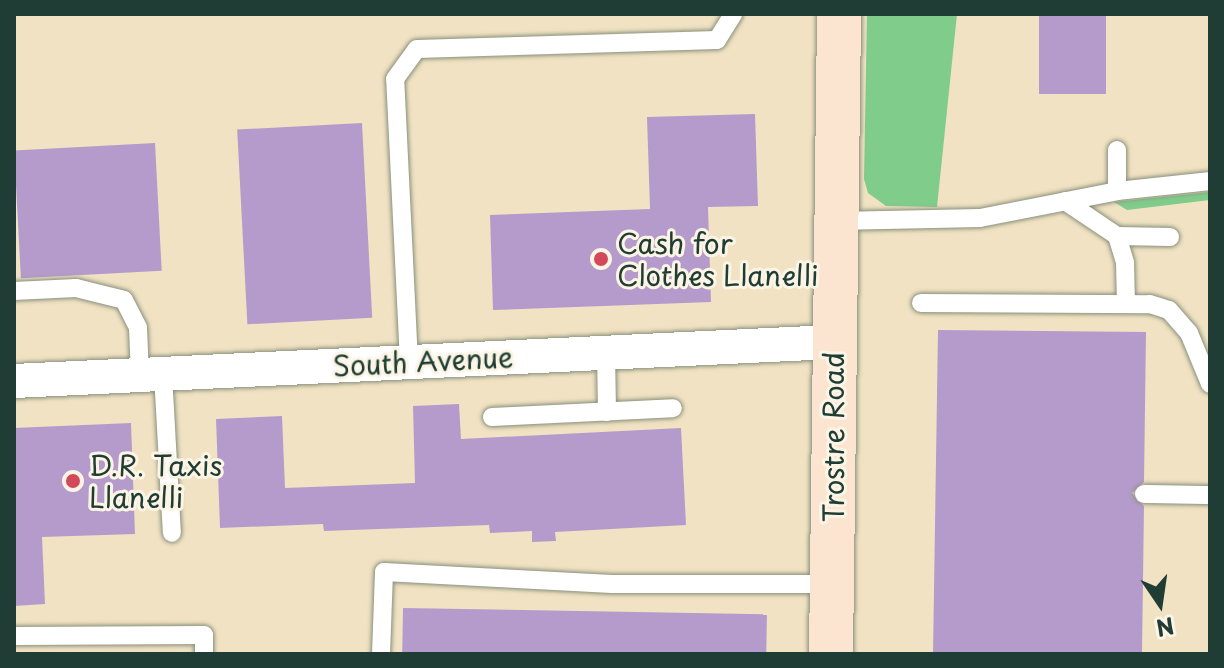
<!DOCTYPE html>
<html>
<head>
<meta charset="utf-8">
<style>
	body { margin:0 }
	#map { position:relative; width:1224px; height:668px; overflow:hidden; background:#f1e2c3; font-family:"Playpen Sans",sans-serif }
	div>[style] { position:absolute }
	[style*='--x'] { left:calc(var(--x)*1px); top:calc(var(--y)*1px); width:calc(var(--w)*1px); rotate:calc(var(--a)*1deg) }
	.green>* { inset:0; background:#80cc8b }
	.building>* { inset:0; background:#b59bcb; transform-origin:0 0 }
	.roads { filter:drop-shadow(0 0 2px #88907c) drop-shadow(0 0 2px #88907c) }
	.lane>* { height:18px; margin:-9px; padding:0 9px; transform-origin:9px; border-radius:9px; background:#fff }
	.street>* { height:34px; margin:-17px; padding:0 17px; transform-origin:17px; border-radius:17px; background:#fff }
	.secondary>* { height:44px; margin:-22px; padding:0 22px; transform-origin:22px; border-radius:22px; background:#fce5d0 }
	.dots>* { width:22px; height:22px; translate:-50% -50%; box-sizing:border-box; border:4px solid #fcf5e5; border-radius:50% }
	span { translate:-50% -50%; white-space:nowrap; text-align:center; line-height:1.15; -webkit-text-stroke:6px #fcf5e5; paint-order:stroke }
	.poi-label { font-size:28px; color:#1f3d34 }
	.left { translate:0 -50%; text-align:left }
	.street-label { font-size:28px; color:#1f3d34 }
	.frame { position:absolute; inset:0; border:16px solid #1f3d34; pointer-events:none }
	.north { position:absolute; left:1120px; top:564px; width:80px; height:80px; -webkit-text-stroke:6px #fcf5e5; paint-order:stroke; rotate:167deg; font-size:22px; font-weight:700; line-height:32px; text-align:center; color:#1f3d34 }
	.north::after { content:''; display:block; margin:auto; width:28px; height:36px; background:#1f3d34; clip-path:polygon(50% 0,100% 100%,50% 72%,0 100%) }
</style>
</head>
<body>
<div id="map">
	<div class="green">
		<i style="clip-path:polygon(867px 14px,957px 14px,937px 207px,886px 206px,868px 193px,864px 179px)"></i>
		<i style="clip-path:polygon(1210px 192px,1210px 200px,1127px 210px,1114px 202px)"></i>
	</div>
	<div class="building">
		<i style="left:1039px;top:14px;width:67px;height:80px"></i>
		<i style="clip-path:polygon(755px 114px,758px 206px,708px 207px,711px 302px,493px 310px,490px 215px,650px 209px,647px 117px)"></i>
		<i style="left:362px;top:123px;width:195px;height:125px;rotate:87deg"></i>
		<i style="left:155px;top:143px;width:128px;height:141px;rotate:87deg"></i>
		<i style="clip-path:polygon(938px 330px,1146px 332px,1144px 482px,1132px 493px,1144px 506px,1142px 654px,933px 654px)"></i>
		<i style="clip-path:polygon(459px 404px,461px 439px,681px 428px,686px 525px,555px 532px,556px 541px,532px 542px,532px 531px,490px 533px,489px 525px,324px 531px,323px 524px,220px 528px,216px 419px,282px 416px,285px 488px,415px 483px,413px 406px)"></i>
		<i style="clip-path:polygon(131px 423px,135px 534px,42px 537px,45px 604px,14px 606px,14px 428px)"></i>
		<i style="left:403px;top:608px;width:364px;height:46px;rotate:1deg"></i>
	</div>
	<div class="roads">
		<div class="lane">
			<i style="--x:1117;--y:191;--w:41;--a:-90"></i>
			<i style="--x:1065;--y:201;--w:63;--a:33.9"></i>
			<i style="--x:1117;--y:236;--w:53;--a:1.1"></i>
			<i style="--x:836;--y:221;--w:144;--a:-1.2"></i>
			<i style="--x:980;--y:218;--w:140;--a:-11.1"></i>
			<i style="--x:1117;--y:191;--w:94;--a:-6.1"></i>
			<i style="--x:1117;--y:236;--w:28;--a:73"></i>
			<i style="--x:1125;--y:263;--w:41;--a:88.6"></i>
			<i style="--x:14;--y:291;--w:62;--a:-2.8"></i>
			<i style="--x:76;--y:288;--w:49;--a:14"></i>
			<i style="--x:124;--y:300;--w:31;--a:63"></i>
			<i style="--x:138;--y:328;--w:47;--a:87.6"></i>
			<i style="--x:921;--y:303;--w:229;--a:0.3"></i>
			<i style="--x:1150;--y:304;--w:20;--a:18"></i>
			<i style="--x:1169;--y:310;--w:30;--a:49"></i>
			<i style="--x:1189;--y:333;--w:55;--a:67.6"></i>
			<i style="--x:606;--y:353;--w:59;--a:89"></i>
			<i style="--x:409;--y:362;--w:283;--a:-92.8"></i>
			<i style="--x:395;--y:79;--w:37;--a:-54"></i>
			<i style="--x:417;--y:49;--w:300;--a:-1.7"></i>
			<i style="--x:717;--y:40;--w:31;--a:-58"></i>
			<i style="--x:163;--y:374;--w:159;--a:86.8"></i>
			<i style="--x:492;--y:417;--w:181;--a:-2.8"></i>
			<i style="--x:1144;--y:494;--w:66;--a:0.9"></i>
			<i style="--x:14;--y:636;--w:190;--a:-0.3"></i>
			<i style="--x:204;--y:635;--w:19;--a:90"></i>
			<i style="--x:381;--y:654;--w:82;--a:-87.9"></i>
			<i style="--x:384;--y:572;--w:228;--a:3"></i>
			<i style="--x:612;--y:584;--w:220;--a:0"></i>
		</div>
		<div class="street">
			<i style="--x:14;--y:381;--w:820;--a:-2.73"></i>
		</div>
		<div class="secondary">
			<i style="--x:831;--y:654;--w:640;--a:-89.28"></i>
		</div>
	</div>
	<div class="dots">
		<i style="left:601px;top:259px;background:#d1495b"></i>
		<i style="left:73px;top:481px;background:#d1495b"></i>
	</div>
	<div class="poi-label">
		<span class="left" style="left:617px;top:259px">Cash for<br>Clothes Llanelli</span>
		<span class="left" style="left:89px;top:481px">D.R. Taxis<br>Llanelli</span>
	</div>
	<div class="street-label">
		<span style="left:423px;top:361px;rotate:-3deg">South Avenue</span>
		<span style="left:833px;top:437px;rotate:-90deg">Trostre Road</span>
	</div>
	<div class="frame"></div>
	<div class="north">N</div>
</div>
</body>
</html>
